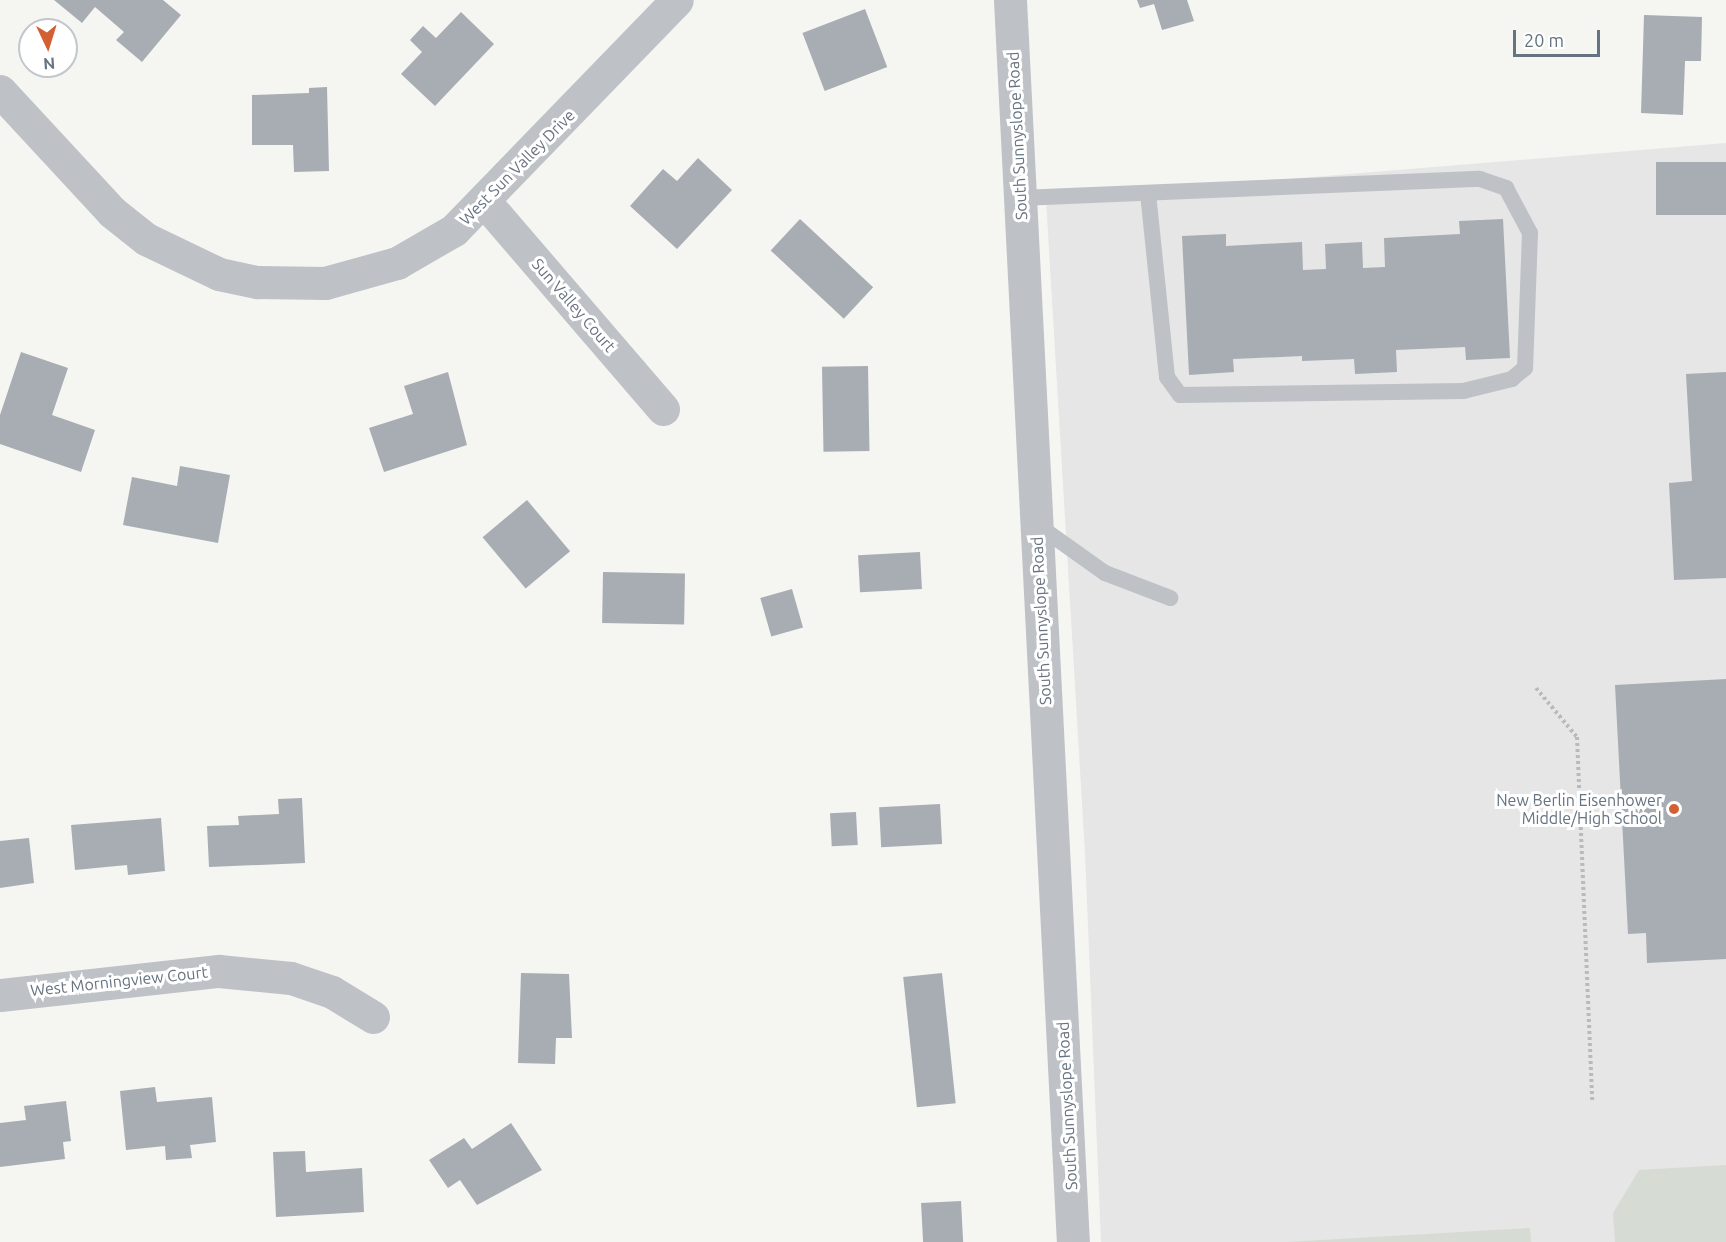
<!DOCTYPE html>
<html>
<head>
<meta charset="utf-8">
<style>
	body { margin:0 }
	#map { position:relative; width:1726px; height:1242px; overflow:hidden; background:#f5f5f2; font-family:Ubuntu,sans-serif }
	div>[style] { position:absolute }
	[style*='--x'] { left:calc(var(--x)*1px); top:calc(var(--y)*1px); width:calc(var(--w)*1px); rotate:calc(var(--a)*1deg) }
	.built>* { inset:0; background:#e5e6e5 }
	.green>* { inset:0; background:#d6dbd3 }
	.building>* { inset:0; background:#a7adb3; transform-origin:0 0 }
	.path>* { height:4px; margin-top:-2px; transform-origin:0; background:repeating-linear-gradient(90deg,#b8babd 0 3px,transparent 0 6px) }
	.service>* { height:16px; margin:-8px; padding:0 8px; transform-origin:8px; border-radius:8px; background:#bec1c5 }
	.minor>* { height:33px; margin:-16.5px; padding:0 16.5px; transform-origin:16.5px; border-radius:16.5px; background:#bec1c5 }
	.tertiary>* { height:33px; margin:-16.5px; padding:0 16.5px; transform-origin:16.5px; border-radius:16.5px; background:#bec1c5 }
	.dots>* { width:16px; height:16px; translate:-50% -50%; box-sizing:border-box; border:3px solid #fff; border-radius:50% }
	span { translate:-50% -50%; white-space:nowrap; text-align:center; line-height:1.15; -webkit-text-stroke:6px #fff; paint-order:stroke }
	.street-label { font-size:16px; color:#667380 }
	.poi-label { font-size:16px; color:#667380 }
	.right { translate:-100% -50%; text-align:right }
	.north { position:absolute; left:18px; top:18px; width:60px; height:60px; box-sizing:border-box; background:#fff; border:2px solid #c2c7cc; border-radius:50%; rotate:176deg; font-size:16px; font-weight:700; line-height:24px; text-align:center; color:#667380 }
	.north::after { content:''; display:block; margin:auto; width:21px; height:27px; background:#d36033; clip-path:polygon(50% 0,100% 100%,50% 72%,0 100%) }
	.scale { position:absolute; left:1513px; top:30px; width:87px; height:27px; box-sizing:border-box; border:3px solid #667380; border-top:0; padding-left:8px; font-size:18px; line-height:21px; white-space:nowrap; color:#667380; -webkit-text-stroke:4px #fff; paint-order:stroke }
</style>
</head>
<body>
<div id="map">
	<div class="built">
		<i style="clip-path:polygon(1726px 143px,1726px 1242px,1101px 1242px,1085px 853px,1046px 199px)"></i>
	</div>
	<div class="green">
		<i style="clip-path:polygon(1726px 1165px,1726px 1242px,1615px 1242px,1613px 1213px,1639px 1170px)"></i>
		<i style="clip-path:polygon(1530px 1228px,1531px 1242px,1287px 1242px)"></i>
	</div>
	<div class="building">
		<i style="clip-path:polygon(54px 0,163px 0,181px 15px,142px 62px,116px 40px,124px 32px,95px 7px,82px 23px)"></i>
		<i style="clip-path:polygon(1137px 0,1187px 0,1194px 21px,1162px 30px,1154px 4px,1140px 8px)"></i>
		<i style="left:865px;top:9px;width:62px;height:67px;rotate:69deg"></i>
		<i style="clip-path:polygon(461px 12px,494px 44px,435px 106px,401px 74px,422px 52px,410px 40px,423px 26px,436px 38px)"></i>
		<i style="clip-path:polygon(1644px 15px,1702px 17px,1701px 61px,1685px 61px,1683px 115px,1641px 113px)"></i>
		<i style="clip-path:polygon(327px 87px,329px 171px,294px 172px,293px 145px,252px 145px,252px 95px,309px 93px,309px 88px)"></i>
		<i style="clip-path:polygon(698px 158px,732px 190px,677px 249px,630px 206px,663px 169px,677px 181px)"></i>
		<i style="left:1726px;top:162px;width:53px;height:70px;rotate:90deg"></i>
		<i style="left:800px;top:219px;width:100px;height:43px;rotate:43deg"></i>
		<i style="clip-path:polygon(1503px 219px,1510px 358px,1466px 360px,1465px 347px,1396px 350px,1397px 372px,1355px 374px,1354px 359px,1302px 361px,1302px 356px,1233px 359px,1234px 372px,1189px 375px,1182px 236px,1226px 234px,1226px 246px,1302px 242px,1303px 270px,1326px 269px,1325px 244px,1362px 242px,1363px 268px,1385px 267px,1384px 238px,1460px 234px,1459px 221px)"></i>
		<i style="clip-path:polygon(21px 352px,68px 368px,52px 415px,95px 430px,81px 472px,0 444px,0 415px)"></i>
		<i style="left:868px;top:366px;width:85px;height:46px;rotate:89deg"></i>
		<i style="clip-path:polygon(448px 372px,467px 445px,384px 472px,369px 428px,413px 414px,404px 386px)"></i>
		<i style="clip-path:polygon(1726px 372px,1726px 578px,1674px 580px,1669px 483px,1692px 481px,1686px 374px)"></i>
		<i style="clip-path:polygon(180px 466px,230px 475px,218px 543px,123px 525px,132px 477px,177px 486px)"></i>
		<i style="left:527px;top:500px;width:67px;height:58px;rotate:50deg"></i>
		<i style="left:920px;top:552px;width:37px;height:62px;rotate:87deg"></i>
		<i style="left:603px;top:572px;width:82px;height:51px;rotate:1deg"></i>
		<i style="left:792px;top:589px;width:40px;height:33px;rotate:74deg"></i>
		<i style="clip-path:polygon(1726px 679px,1726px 959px,1647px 963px,1646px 933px,1628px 934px,1615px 685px)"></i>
		<i style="clip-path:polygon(302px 798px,305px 863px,209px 867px,207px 826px,239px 825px,238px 816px,279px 814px,278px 799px)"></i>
		<i style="left:940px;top:804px;width:40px;height:61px;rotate:87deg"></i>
		<i style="left:856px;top:812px;width:33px;height:26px;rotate:87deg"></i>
		<i style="clip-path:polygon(161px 818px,165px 871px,128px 875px,127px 865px,75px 870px,71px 825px)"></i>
		<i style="clip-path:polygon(29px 838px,34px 883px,0 888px,0 841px)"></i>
		<i style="clip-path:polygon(521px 973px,569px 974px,572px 1038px,556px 1038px,555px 1064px,518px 1063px)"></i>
		<i style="left:942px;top:973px;width:131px;height:39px;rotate:84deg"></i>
		<i style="clip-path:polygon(155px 1087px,157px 1102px,212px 1097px,216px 1142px,190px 1145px,192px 1158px,166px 1160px,165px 1146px,126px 1150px,120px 1091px)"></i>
		<i style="clip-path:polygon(66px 1101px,71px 1141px,63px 1142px,65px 1159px,0 1167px,0 1123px,26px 1120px,24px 1106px)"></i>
		<i style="clip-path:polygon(511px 1123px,542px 1170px,477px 1205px,460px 1180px,448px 1188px,429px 1160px,464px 1138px,472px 1149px)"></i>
		<i style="clip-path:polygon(305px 1151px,306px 1172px,362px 1168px,364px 1212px,276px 1217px,273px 1152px)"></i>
		<i style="left:961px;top:1201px;width:41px;height:40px;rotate:87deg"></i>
	</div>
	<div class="path">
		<i style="--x:1536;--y:688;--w:64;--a:50.1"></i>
		<i style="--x:1577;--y:737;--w:364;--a:87.6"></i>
	</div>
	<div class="service">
		<i style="--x:1020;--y:198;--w:460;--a:-2.4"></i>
		<i style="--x:1480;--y:179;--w:28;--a:19"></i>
		<i style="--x:1506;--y:188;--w:51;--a:61.9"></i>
		<i style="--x:1530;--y:233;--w:135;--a:92.1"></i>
		<i style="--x:1525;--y:368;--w:17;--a:140"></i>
		<i style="--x:1512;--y:379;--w:50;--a:166.2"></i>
		<i style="--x:1463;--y:391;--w:283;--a:179.2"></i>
		<i style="--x:1180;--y:395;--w:22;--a:-126"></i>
		<i style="--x:1167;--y:377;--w:185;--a:-95.9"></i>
		<i style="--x:1036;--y:524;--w:85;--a:35.4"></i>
		<i style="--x:1105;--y:573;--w:70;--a:21"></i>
	</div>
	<div class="minor">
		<i style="--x:0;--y:91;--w:165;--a:47.2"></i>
		<i style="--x:112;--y:212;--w:43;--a:38.5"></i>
		<i style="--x:146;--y:239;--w:81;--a:25.6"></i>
		<i style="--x:219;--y:274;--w:40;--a:12"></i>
		<i style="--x:258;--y:282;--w:67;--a:0.9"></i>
		<i style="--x:325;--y:283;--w:75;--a:-15.5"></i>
		<i style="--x:397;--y:263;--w:66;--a:-30.1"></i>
		<i style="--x:454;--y:230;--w:320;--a:-45.9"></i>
		<i style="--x:485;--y:202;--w:273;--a:49.3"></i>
		<i style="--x:0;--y:995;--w:220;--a:-6.3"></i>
		<i style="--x:219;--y:971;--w:72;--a:5.6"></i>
		<i style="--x:291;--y:978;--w:43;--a:18.9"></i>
		<i style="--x:332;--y:992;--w:48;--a:31.4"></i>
	</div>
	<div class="tertiary">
		<i style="--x:1010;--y:0;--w:1244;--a:87.1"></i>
	</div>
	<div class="dots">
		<i style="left:1674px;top:809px;background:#d36033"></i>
	</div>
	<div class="street-label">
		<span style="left:1017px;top:136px;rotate:-93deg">South Sunnyslope Road</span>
		<span style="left:517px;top:167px;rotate:-45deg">West Sun Valley Drive</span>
		<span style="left:574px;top:305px;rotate:49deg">Sun Valley Court</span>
		<span style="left:1041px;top:621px;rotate:-93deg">South Sunnyslope Road</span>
		<span style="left:119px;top:981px;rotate:-6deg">West Morningview Court</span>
		<span style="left:1067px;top:1106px;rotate:-93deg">South Sunnyslope Road</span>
	</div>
	<div class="poi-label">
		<span class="right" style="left:1662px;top:809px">New Berlin Eisenhower<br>Middle/High School</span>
	</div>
	<div class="north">N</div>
	<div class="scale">20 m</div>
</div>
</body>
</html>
